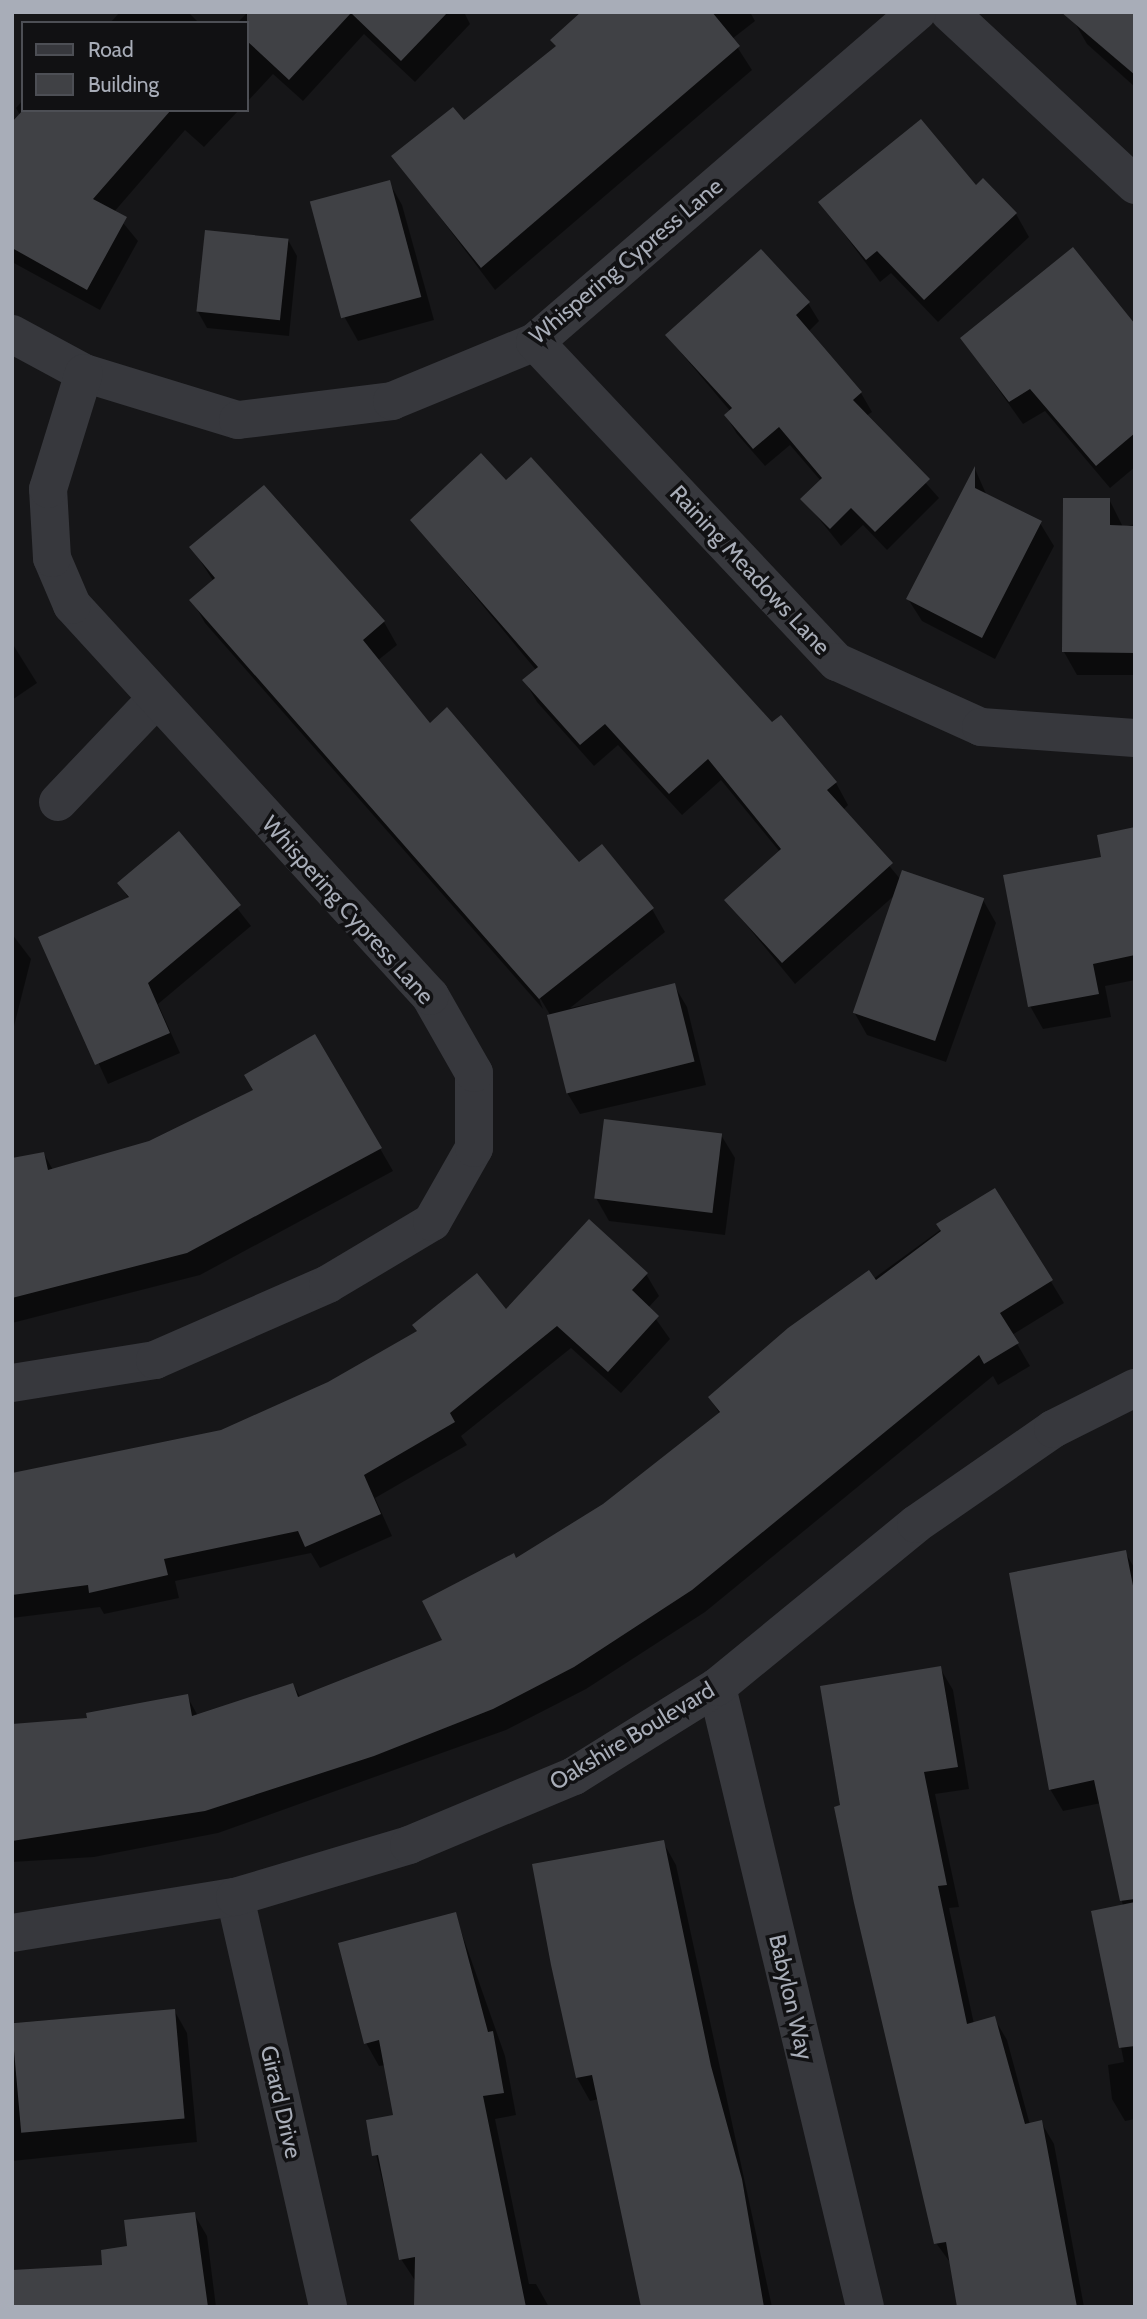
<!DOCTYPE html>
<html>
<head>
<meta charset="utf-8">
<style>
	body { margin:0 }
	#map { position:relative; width:1147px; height:2319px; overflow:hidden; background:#161618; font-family:Cabin,sans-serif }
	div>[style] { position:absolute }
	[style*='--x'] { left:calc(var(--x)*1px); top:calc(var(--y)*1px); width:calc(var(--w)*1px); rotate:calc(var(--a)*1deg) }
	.shadow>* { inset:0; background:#0007 }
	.building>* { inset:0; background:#404145; transform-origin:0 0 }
	.street>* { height:38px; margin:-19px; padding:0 19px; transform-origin:19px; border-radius:19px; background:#37383d }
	span { translate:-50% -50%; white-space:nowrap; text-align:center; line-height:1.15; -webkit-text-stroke:7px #111113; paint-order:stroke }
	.street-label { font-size:23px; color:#a8adb8 }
	.frame { position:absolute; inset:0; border:14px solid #a8adb8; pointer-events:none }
	.legend { position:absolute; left:21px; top:21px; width:228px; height:91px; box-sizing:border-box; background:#111113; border:2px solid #4d4f55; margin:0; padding:9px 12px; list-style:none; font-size:21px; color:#a8adb8 }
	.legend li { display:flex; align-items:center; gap:14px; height:35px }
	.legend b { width:35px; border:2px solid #4d4f55 }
</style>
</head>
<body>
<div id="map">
	<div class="shadow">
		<i style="clip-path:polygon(120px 12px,188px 12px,199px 23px,110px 23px)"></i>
		<i style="clip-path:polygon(248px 12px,464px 12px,470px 24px,415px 82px,364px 34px,303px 101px,273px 74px,247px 102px,247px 23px,237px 23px)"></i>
		<i style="clip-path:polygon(585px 12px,750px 12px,755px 21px,732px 39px,752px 70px,495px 290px,394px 156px,463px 122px,557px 47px,552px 40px)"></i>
		<i style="clip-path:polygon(1135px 12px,1135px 87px,1087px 44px,1075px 23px)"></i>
		<i style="clip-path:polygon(23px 100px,23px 110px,239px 110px,204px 147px,185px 130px,114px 212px,138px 241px,100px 310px,12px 262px,12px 157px,28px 129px,16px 108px)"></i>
		<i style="clip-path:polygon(389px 182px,402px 205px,434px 320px,358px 341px,345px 318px)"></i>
		<i style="clip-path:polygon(976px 187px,1016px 214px,1029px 237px,938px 322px,891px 273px,880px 282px,821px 203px)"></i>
		<i style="clip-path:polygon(288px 240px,297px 256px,289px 336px,207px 328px,198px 312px)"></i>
		<i style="clip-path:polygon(808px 303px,819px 321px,808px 332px,861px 393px,872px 412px,866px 416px,939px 498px,887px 550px,863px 525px,841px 546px,803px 499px,821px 481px,790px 445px,765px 466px,737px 434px,726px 416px,731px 412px,667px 336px)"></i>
		<i style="clip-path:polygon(1135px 326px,1135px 467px,1110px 488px,1045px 411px,1023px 424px,962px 338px)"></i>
		<i style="clip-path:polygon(975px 469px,987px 496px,1040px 523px,1054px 546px,995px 659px,922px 621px,908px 599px)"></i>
		<i style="clip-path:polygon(506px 483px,771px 725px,781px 717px,836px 783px,848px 805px,843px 810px,901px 880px,983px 900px,996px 923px,946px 1062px,867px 1035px,854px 1012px,896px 894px,795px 984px,726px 900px,780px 852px,721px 780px,682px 815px,618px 745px,594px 766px,537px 702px,524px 680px,536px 670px,412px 520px)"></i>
		<i style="clip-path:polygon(1109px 499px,1123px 527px,1135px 524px,1135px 675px,1077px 675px,1064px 652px)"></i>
		<i style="clip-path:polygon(192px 548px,384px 622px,397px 645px,377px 661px,430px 726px,579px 865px,652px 909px,665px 932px,570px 1008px,674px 985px,687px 1007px,706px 1085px,580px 1114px,566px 1091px,549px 1013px,536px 991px,543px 1009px,205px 623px,192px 600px,214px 582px)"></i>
		<i style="clip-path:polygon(12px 643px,37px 683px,12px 700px)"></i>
		<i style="clip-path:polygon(1135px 828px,1135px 980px,1105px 986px,1111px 1017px,1043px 1029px,1030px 1006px,1104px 858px)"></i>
		<i style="clip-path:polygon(179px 834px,251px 926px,158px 1004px,180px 1053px,108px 1084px,41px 938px,129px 899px,119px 883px)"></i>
		<i style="clip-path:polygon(12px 934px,31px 959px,12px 1034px)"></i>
		<i style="clip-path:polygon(315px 1036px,393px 1171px,200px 1275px,12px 1323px,12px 1160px,44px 1154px,53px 1170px,150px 1142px,255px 1091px)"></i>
		<i style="clip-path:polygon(721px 1135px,735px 1158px,725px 1235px,609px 1221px,596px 1198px)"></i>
		<i style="clip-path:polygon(995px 1190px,1064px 1303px,1012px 1335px,1030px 1366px,998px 1385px,993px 1376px,705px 1612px,586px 1689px,506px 1730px,218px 1833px,94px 1857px,12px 1862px,12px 1726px,89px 1720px,187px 1696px,198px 1716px,293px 1685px,301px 1698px,445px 1640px,516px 1560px,604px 1505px,720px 1414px,710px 1398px)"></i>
		<i style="clip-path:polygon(646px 1274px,659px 1296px,648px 1308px,670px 1339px,621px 1393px,571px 1348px,461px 1436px,467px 1445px,375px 1498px,392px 1536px,320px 1568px,311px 1553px,175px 1581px,179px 1598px,104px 1614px,100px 1607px,12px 1618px,12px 1474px,221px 1432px,506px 1312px)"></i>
		<i style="clip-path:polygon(1125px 1552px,1135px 1569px,1135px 2119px,1125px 2121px,1112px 2099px,1108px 2065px,1124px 2062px,1093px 1912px,1123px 1906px,1101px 1803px,1063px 1811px,1050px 1789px)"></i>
		<i style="clip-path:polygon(940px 1668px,953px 1690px,969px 1789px,935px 1794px,959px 1907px,949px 1908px,974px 2024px,994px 2018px,1007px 2040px,1030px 2125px,1041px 2122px,1054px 2144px,1084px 2307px,959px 2307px,952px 2265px,936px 2243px,842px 1807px)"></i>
		<i style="clip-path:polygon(663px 1842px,676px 1865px,772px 2307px,645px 2307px,599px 2099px,590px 2101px,577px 2078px)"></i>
		<i style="clip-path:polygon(455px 1914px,505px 2056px,516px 2115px,495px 2119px,529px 2284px,536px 2284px,549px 2307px,415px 2307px,416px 2282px,401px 2259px,368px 2121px,395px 2116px,386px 2065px,379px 2066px,366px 2043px)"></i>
		<i style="clip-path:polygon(174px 2010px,187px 2033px,197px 2142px,12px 2161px,12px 2023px)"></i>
		<i style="clip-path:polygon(194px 2214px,207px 2236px,216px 2307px,12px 2307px,104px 2266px)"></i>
	</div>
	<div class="building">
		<i style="clip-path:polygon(247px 12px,448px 12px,401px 61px,351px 13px,289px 80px,247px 41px)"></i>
		<i style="clip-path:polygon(581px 12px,712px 12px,740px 46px,481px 268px,391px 156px,453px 107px,464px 120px,556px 46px,550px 40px)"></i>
		<i style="clip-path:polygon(1061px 12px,1135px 12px,1135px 75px)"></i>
		<i style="clip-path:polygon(23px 110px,171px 110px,93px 199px,127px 217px,87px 290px,12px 248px,12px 122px)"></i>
		<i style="clip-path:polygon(921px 119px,976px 185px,983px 178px,1017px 213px,924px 300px,877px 251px,866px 260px,818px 202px)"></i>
		<i style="left:390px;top:180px;width:121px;height:83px;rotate:75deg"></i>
		<i style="left:205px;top:230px;width:84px;height:82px;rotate:6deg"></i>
		<i style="clip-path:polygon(1073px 247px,1135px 324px,1135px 433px,1096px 466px,1030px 389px,1009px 402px,960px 338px)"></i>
		<i style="clip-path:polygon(761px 249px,810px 302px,796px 315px,862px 392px,853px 400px,930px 479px,875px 532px,851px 508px,830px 529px,800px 499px,822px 478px,779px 427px,753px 449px,724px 415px,732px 408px,665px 335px)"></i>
		<i style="clip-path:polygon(481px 453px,506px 480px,531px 457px,772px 722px,781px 715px,837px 782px,827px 790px,893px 863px,782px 963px,724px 900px,781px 849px,708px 759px,669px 794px,605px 724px,580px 745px,522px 680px,538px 667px,410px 520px)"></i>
		<i style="clip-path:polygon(975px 466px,975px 488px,1042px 521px,982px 638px,906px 599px)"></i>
		<i style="clip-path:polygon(264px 485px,385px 621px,363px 640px,430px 723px,447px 707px,579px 862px,602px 844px,654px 908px,539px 999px,189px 600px,215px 578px,189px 547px)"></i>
		<i style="clip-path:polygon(1063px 498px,1110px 498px,1110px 525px,1135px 526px,1135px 653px,1062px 652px)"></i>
		<i style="clip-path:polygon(1135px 827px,1135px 955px,1093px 964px,1099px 994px,1028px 1007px,1003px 875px,1101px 857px,1097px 835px)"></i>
		<i style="clip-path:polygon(179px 831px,241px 905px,148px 983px,170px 1033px,95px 1065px,38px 937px,129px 897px,117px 883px)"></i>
		<i style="left:902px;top:870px;width:87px;height:151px;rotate:19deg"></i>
		<i style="left:675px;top:983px;width:81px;height:132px;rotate:76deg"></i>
		<i style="clip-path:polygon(315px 1034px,382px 1148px,187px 1253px,12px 1298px,12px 1158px,44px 1152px,48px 1170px,149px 1141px,253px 1090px,244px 1075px)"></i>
		<i style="left:604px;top:1119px;width:119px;height:80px;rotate:7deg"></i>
		<i style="clip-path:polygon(995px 1188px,1053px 1280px,1000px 1313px,1019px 1343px,984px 1364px,979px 1355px,692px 1590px,574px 1667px,493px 1709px,374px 1756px,205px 1811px,12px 1841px,12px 1724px,87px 1718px,86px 1713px,188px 1694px,192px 1716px,293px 1683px,298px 1697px,442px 1640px,422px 1601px,514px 1553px,516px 1558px,603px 1504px,720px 1412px,708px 1397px,788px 1328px,869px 1270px,876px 1280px,941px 1231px,936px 1224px)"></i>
		<i style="clip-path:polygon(589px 1219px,648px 1273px,632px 1290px,659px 1316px,608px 1372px,557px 1326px,450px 1413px,455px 1422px,364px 1475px,381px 1514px,305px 1547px,298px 1531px,164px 1559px,168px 1575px,89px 1593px,88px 1585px,12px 1595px,12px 1473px,221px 1430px,328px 1382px,417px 1331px,412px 1325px,477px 1273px,506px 1309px)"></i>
		<i style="clip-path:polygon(1126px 1550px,1135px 1596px,1135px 1899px,1120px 1901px,1094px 1780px,1049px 1790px,1009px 1573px)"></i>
		<i style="clip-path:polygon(941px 1666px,958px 1767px,924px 1772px,947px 1885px,938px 1886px,967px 2024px,995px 2016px,1025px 2124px,1042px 2120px,1077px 2307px,957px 2307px,946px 2242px,934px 2244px,854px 1903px,834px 1807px,840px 1805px,820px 1686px)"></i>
		<i style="clip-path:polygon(664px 1840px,711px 2066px,742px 2179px,764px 2307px,641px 2307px,592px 2075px,576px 2078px,551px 1965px,532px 1864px)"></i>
		<i style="clip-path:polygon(1135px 1902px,1135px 2046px,1119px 2048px,1091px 1911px)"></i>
		<i style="clip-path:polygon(456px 1912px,488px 2032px,493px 2031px,504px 2093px,483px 2096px,526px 2307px,414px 2307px,415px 2257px,399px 2260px,378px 2155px,372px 2156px,366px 2120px,393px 2115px,379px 2040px,364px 2044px,338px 1943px)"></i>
		<i style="left:175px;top:2009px;width:110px;height:164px;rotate:85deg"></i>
		<i style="clip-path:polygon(195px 2212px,208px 2307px,12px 2307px,12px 2270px,102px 2265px,101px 2250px,127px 2246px,124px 2220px)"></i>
	</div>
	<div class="street">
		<i style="--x:949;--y:12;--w:254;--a:42.9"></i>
		<i style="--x:12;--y:334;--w:82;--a:28.4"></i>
		<i style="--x:84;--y:373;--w:161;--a:17"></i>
		<i style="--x:238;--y:420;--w:155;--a:-7"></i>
		<i style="--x:392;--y:401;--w:155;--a:-22.4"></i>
		<i style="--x:535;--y:342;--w:505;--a:-40.82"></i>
		<i style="--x:535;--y:342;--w:440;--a:46.7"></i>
		<i style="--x:837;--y:662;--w:158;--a:24.3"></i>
		<i style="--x:981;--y:727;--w:154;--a:4.1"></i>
		<i style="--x:58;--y:802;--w:142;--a:-46.4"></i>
		<i style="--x:12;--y:1383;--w:145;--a:-9.1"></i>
		<i style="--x:155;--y:1360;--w:189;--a:-23.7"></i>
		<i style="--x:328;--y:1284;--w:121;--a:-30.8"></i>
		<i style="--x:432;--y:1222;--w:85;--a:-60.4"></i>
		<i style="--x:474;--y:1148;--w:75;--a:-90"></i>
		<i style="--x:474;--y:1073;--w:89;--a:-119.7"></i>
		<i style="--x:430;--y:996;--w:530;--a:-132.48"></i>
		<i style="--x:72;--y:605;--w:51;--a:-113.1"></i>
		<i style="--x:52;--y:558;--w:69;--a:-93.3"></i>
		<i style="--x:48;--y:489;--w:121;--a:-72.8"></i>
		<i style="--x:717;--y:1687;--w:637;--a:76.57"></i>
		<i style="--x:235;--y:1897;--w:420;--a:77.2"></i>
		<i style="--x:12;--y:1933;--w:226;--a:-9.2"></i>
		<i style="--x:235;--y:1897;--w:182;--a:-16.6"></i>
		<i style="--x:409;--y:1845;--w:179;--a:-22.7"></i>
		<i style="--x:574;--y:1776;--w:168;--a:-31.9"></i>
		<i style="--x:717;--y:1687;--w:257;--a:-39.3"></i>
		<i style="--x:916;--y:1524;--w:167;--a:-34.7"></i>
		<i style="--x:1053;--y:1429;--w:92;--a:-26.6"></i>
	</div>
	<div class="street-label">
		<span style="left:626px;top:261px;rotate:-40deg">Whispering Cypress Lane</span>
		<span style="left:750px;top:570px;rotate:47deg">Raining Meadows Lane</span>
		<span style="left:348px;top:910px;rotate:48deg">Whispering Cypress Lane</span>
		<span style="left:632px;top:1736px;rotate:-31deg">Oakshire Boulevard</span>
		<span style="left:791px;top:1997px;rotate:77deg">Babylon Way</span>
		<span style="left:281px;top:2102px;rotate:77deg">Girard Drive</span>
	</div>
	<div class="frame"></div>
	<ul class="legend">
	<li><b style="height:9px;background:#37383d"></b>Road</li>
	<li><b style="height:19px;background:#404145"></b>Building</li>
	</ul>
</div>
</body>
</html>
